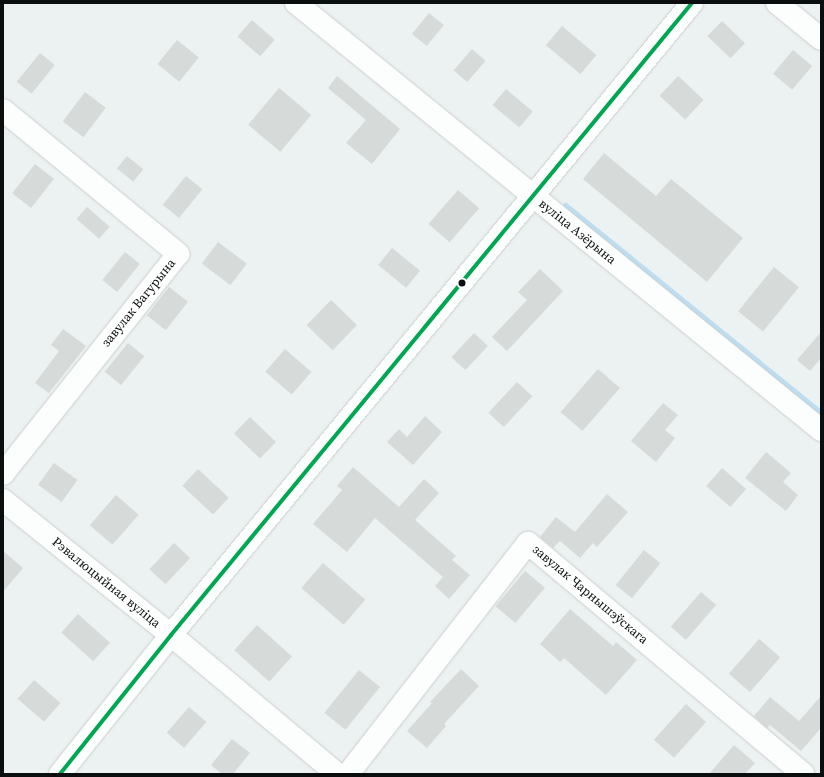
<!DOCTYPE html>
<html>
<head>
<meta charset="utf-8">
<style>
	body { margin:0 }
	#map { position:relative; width:824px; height:777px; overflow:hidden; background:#ecf2f1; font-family:"Source Serif 4",serif }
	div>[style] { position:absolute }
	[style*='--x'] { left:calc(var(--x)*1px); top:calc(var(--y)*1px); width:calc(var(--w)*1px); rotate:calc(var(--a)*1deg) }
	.stream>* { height:6px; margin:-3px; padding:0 3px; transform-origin:3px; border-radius:3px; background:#bddef2 }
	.building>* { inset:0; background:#d6dad9; transform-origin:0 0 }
	.roads { filter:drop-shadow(0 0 1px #cacfce) drop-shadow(0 0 1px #cacfce) }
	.minor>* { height:22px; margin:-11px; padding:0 11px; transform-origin:11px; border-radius:11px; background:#fcfdfd }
	.secondary>* { height:22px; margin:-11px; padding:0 11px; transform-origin:11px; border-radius:11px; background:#fcfdfd }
	.bus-1>* { height:4px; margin:-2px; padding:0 2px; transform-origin:2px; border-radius:2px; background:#00a651 }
	.dots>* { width:11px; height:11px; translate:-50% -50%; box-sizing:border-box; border:2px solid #fff; border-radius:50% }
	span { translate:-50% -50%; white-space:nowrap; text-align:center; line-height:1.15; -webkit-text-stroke:4px #fff; paint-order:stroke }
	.street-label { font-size:13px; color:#0b0e0e }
	.frame { position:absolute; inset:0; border:4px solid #0b0e0e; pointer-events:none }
</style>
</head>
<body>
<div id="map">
	<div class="stream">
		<i style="--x:566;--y:206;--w:328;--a:39.1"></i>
	</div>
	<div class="building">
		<i style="left:429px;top:13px;width:19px;height:27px;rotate:39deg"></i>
		<i style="left:252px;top:20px;width:30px;height:22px;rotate:41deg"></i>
		<i style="left:722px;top:21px;width:32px;height:21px;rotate:44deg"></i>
		<i style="left:562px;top:26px;width:45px;height:25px;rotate:40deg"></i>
		<i style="left:177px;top:40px;width:28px;height:31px;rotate:39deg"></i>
		<i style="left:472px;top:49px;width:18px;height:28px;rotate:41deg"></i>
		<i style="left:793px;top:50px;width:25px;height:31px;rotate:40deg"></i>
		<i style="left:40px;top:53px;width:19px;height:37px;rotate:39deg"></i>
		<i style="clip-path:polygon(337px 76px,400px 129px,372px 164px,346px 143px,366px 120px,328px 88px)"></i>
		<i style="left:678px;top:76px;width:35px;height:27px;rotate:43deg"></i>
		<i style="left:279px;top:88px;width:42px;height:48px;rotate:40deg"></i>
		<i style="left:506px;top:89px;width:35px;height:21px;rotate:40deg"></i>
		<i style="left:85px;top:92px;width:26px;height:37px;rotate:37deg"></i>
		<i style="clip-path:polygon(604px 153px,656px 196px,671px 179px,743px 238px,707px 282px,583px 179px)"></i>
		<i style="left:127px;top:156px;width:21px;height:16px;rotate:39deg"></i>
		<i style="left:35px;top:164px;width:24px;height:37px;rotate:38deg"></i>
		<i style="left:186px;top:176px;width:21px;height:37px;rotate:39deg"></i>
		<i style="left:458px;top:190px;width:28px;height:45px;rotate:41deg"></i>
		<i style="left:87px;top:207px;width:30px;height:16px;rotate:41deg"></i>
		<i style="left:218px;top:242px;width:36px;height:27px;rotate:37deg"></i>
		<i style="left:392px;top:248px;width:36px;height:22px;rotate:39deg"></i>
		<i style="left:125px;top:252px;width:19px;height:36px;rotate:39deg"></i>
		<i style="left:774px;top:267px;width:32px;height:57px;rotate:39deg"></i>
		<i style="clip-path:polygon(540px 269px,563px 291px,507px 351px,492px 337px,527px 300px,518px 292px)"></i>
		<i style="left:169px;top:287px;width:24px;height:36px;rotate:38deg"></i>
		<i style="left:331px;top:300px;width:36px;height:35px;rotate:44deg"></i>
		<i style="clip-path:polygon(63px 329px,86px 346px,49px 393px,35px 383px,59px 351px,51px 345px)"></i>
		<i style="clip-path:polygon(821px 332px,821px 358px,810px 371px,797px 360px)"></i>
		<i style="left:474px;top:333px;width:19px;height:33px;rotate:43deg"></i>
		<i style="left:128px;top:343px;width:21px;height:37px;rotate:39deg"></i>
		<i style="left:285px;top:349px;width:35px;height:30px;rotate:41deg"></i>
		<i style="left:598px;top:369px;width:29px;height:57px;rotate:41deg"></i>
		<i style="left:517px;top:382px;width:21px;height:42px;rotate:43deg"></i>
		<i style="clip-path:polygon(663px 403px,678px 415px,665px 430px,675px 438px,656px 462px,631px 441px)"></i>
		<i style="clip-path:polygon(425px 416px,442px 432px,413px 465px,387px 442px,399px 429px,407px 437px)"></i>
		<i style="left:250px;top:417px;width:36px;height:23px;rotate:44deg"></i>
		<i style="clip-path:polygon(766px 452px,791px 473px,783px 482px,798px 495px,786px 511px,745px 478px)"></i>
		<i style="left:54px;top:463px;width:29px;height:27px;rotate:36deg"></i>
		<i style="clip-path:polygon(353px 467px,399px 507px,424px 479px,439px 493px,415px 520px,456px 556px,452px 560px,470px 575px,449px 599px,435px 586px,443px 577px,375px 518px,347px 552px,313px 524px,342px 490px,337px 486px)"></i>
		<i style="left:722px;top:468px;width:32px;height:24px;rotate:41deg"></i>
		<i style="left:198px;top:469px;width:42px;height:23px;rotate:43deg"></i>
		<i style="clip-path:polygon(607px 494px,628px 512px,597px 547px,593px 543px,580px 558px,560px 541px,553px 548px,540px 537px,556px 517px,575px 532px)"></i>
		<i style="left:116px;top:495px;width:30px;height:40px;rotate:41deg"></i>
		<i style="left:174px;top:543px;width:22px;height:36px;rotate:43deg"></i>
		<i style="left:644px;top:550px;width:21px;height:45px;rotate:39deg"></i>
		<i style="clip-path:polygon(3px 551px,23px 568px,3px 592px)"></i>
		<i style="left:323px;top:563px;width:56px;height:33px;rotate:41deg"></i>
		<i style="left:525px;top:571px;width:26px;height:46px;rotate:40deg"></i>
		<i style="left:701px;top:592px;width:20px;height:46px;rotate:41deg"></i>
		<i style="clip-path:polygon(570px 609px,613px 646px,616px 642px,637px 660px,606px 695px,564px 658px,560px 662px,540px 644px)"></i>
		<i style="left:78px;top:614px;width:43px;height:25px;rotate:42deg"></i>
		<i style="left:257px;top:625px;width:47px;height:34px;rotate:42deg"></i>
		<i style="left:759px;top:639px;width:28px;height:46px;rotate:41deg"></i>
		<i style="clip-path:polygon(461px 669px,479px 686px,444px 724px,446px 726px,427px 748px,407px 731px,432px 703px,430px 702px)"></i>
		<i style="left:359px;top:670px;width:27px;height:55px;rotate:39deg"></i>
		<i style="left:34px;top:680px;width:35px;height:25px;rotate:41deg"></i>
		<i style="clip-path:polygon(821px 696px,821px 728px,801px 751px,770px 725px,767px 728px,754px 716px,770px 697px,799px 721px)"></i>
		<i style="left:686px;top:704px;width:27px;height:48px;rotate:42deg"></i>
		<i style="left:189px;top:707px;width:23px;height:34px;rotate:41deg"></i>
		<i style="clip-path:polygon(232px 739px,250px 753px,233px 774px,222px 774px,211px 765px)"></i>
		<i style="clip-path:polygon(734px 745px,755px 763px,745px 774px,709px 774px)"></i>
	</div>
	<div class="roads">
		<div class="minor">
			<i style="--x:296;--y:3;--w:677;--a:39.12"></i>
			<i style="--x:777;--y:3;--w:57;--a:39.3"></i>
			<i style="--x:3;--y:110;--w:227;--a:39.4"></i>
			<i style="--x:178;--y:254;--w:281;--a:128.5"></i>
			<i style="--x:3;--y:500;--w:216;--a:38.8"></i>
			<i style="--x:171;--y:635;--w:217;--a:39.9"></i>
			<i style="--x:348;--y:774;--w:293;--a:-52.1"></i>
			<i style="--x:528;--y:543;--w:359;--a:40"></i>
		</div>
		<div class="secondary">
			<i style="--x:60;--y:774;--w:178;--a:-51.4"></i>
			<i style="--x:171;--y:635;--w:819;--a:-50.5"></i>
		</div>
	</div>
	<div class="bus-1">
		<i style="--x:60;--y:774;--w:178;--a:-51.4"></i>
		<i style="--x:171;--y:635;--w:819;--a:-50.5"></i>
	</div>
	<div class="dots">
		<i style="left:462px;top:283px;background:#0b0e0e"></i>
	</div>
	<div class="street-label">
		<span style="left:577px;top:232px;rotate:39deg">вуліца Азёрына</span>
		<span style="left:139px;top:303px;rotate:-51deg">завулак Вагурына</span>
		<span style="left:106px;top:583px;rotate:39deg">Рэвалюцыйная вуліца</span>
		<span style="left:590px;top:595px;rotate:40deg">завулак Чарнышэўскага</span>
	</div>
	<div class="frame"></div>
</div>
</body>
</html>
